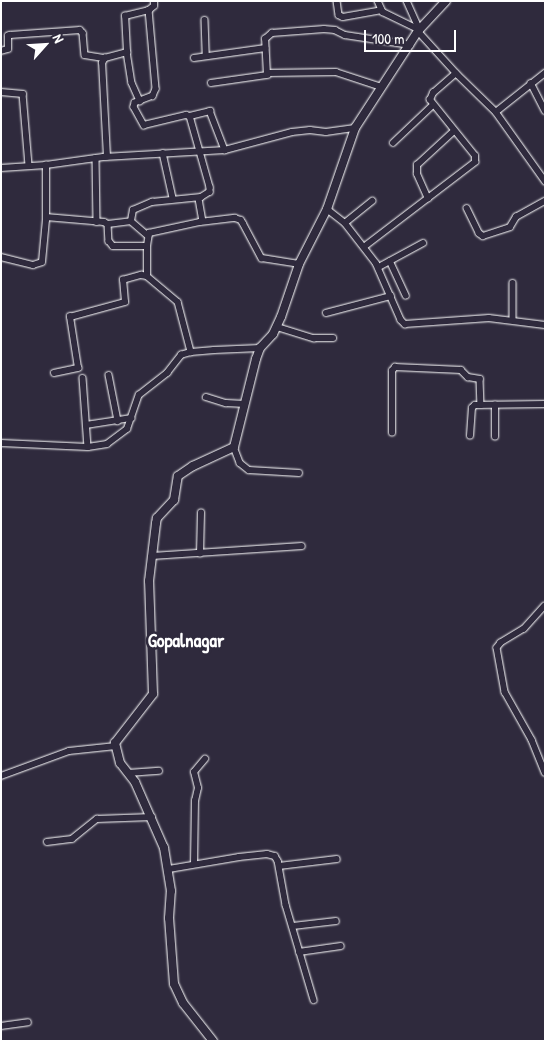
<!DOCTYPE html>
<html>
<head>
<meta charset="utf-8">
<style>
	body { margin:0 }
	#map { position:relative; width:546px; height:1042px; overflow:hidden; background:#2f2a3d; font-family:"Patrick Hand",sans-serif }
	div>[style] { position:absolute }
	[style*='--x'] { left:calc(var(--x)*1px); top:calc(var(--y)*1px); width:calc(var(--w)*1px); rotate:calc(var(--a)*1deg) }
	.roads { filter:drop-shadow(0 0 1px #fff) drop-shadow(0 0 1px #fff) }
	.street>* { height:5.5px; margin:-2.75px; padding:0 2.75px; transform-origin:2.75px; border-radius:2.75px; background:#2f2a3d }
	.secondary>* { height:8px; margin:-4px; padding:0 4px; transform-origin:4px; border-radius:4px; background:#2f2a3d }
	span { translate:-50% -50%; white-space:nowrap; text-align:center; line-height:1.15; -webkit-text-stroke:5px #2f2a3d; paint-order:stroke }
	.district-label { font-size:19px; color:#fff; font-weight:700 }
	.frame { position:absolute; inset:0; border:2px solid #fff; pointer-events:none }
	.north { position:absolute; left:20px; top:20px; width:50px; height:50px; -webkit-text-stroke:4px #2f2a3d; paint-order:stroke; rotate:64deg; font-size:14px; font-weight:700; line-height:20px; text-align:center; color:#fff }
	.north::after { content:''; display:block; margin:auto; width:18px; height:22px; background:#fff; clip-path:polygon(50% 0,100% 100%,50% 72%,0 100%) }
	.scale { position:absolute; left:364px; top:30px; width:92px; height:22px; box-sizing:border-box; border:2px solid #fff; border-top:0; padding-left:6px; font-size:15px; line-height:18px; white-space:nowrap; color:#fff; -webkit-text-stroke:4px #2f2a3d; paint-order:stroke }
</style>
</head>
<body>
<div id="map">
	<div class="roads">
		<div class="street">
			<i style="--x:337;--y:1;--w:14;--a:82"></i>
			<i style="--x:339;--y:15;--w:4;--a:27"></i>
			<i style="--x:343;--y:17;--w:39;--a:-10"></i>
			<i style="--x:378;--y:1;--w:12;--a:66"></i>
			<i style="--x:383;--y:12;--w:41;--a:25.9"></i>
			<i style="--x:407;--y:1;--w:32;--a:66"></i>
			<i style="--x:149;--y:10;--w:79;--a:84.9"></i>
			<i style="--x:156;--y:89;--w:8;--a:113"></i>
			<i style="--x:153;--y:96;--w:19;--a:159"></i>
			<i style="--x:135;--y:103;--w:4;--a:104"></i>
			<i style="--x:134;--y:107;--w:21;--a:61"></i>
			<i style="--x:144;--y:125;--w:43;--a:-13.4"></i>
			<i style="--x:186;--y:115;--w:4;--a:14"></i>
			<i style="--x:190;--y:116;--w:74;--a:74.3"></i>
			<i style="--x:210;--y:187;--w:5;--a:90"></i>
			<i style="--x:210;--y:192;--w:13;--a:148"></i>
			<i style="--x:199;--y:199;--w:22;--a:80"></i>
			<i style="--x:205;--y:20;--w:36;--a:88"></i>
			<i style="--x:418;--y:31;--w:59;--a:47.7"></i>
			<i style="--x:458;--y:75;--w:53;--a:44.2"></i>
			<i style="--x:496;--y:112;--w:85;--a:54.6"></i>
			<i style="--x:1;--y:51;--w:7;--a:-16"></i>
			<i style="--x:8;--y:49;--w:13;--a:-90"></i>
			<i style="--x:8;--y:36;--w:2;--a:-27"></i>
			<i style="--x:10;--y:35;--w:70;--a:-4.1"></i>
			<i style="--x:80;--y:30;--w:4;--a:45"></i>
			<i style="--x:83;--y:33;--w:22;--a:85"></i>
			<i style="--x:85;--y:55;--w:20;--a:9"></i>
			<i style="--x:127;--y:52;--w:31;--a:81"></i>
			<i style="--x:132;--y:83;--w:20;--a:66"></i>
			<i style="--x:194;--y:58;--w:72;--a:-8"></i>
			<i style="--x:268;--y:73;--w:68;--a:-0.8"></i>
			<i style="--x:336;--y:72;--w:48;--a:18.1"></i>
			<i style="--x:211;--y:83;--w:57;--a:-8.1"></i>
			<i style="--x:267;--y:75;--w:36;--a:-93"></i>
			<i style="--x:265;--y:39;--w:9;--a:-41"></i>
			<i style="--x:272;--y:33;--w:52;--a:-4.4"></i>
			<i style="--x:324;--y:29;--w:11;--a:5"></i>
			<i style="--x:335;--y:30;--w:11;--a:27"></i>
			<i style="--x:345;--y:35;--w:66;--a:8.7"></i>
			<i style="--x:531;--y:83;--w:31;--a:63"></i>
			<i style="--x:1;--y:92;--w:22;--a:5"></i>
			<i style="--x:23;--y:94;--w:72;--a:85.2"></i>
			<i style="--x:496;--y:112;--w:63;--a:-38.5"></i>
			<i style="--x:190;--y:116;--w:21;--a:-14"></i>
			<i style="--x:210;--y:111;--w:42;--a:69"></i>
			<i style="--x:393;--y:143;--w:54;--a:-43.5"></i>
			<i style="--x:163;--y:153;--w:46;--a:77.5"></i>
			<i style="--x:107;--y:157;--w:94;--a:-93"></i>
			<i style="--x:102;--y:63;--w:6;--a:-59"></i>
			<i style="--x:105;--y:58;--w:23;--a:-15"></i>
			<i style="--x:127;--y:52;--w:36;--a:-93"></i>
			<i style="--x:125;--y:16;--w:25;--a:-14"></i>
			<i style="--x:149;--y:10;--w:6;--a:-39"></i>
			<i style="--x:154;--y:6;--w:5;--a:-90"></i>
			<i style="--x:96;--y:158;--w:64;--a:89.1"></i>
			<i style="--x:1;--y:168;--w:45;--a:-3.8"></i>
			<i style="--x:46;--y:165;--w:59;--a:-7.9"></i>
			<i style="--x:104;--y:157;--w:121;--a:-3.3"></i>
			<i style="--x:225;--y:150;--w:69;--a:-15"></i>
			<i style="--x:292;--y:132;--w:18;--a:-6"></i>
			<i style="--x:310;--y:130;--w:16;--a:7"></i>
			<i style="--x:326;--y:132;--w:29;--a:-8"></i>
			<i style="--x:428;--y:199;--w:27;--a:-114"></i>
			<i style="--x:417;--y:174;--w:9;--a:-90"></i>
			<i style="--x:417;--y:165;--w:50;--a:-42.6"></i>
			<i style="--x:467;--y:208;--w:28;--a:64"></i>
			<i style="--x:479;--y:233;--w:5;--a:37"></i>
			<i style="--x:483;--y:236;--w:28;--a:-18"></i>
			<i style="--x:510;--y:227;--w:12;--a:-59"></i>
			<i style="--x:516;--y:217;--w:33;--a:-29"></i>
			<i style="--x:327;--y:209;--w:23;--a:38"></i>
			<i style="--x:345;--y:223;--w:51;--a:52.2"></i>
			<i style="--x:376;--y:263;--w:62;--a:66.3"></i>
			<i style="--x:401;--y:320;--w:6;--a:45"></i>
			<i style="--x:405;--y:324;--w:84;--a:-4.1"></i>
			<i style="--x:489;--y:318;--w:56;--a:7.1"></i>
			<i style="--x:46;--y:217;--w:58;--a:4.9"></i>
			<i style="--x:104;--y:222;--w:4;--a:27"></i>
			<i style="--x:108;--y:224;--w:17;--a:87"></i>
			<i style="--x:109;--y:241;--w:6;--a:51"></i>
			<i style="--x:113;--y:246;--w:34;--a:0"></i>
			<i style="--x:131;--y:221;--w:11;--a:-80"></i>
			<i style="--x:133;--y:210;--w:21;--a:-23"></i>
			<i style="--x:152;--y:202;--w:49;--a:-5.8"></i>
			<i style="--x:345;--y:223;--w:35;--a:-39"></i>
			<i style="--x:108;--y:224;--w:23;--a:-7"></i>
			<i style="--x:131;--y:221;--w:23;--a:41"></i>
			<i style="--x:364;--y:247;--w:140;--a:-37.4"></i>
			<i style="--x:475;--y:162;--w:6;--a:-90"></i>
			<i style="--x:475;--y:156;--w:72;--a:-128.8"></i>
			<i style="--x:430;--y:100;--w:8;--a:-67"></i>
			<i style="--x:433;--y:93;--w:30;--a:-41"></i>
			<i style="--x:1;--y:257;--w:33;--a:14"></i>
			<i style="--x:33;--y:265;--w:9;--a:-18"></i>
			<i style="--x:42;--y:262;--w:42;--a:-84.6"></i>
			<i style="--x:46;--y:220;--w:55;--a:-90"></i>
			<i style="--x:390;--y:261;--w:38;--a:65"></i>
			<i style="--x:379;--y:267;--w:50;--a:-28.6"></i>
			<i style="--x:147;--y:276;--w:30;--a:-90"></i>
			<i style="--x:147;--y:246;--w:13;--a:-81"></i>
			<i style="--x:149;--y:233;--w:52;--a:-12.2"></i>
			<i style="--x:200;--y:222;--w:35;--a:-7"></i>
			<i style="--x:235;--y:218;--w:6;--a:18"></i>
			<i style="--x:241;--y:220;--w:4;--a:56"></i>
			<i style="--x:243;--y:223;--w:40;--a:62"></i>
			<i style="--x:262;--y:258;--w:37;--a:9"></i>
			<i style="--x:513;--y:283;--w:37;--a:90"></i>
			<i style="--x:326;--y:313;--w:67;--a:-14.7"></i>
			<i style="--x:277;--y:327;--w:39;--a:17"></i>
			<i style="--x:314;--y:338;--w:19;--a:0"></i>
			<i style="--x:54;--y:373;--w:25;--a:-12"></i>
			<i style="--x:78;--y:368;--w:52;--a:-98.9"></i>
			<i style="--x:70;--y:317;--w:57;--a:-15.3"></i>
			<i style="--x:125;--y:302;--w:22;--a:-95"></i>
			<i style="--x:123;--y:280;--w:19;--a:-16"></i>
			<i style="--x:141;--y:275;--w:6;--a:9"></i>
			<i style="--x:147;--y:276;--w:40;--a:40"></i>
			<i style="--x:178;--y:302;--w:52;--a:75.4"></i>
			<i style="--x:109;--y:375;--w:47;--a:78.9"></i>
			<i style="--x:83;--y:378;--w:69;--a:85.9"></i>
			<i style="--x:206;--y:397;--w:21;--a:17"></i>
			<i style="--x:226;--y:403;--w:19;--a:3"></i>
			<i style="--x:86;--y:425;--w:46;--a:-8.8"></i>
			<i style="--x:392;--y:433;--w:62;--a:-90"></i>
			<i style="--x:392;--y:371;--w:5;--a:-53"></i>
			<i style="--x:395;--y:367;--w:66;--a:2.6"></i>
			<i style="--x:461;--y:370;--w:10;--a:45"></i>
			<i style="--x:468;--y:377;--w:12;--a:9"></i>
			<i style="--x:480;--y:379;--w:26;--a:88"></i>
			<i style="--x:470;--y:436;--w:28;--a:-86"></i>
			<i style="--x:472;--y:408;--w:4;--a:-45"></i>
			<i style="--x:475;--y:405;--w:70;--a:-0.8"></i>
			<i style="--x:495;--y:437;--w:32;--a:-90"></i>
			<i style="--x:1;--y:443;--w:87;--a:2.6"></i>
			<i style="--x:88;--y:447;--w:19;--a:-9"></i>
			<i style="--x:107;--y:444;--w:25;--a:-37"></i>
			<i style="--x:127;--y:429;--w:36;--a:-71"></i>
			<i style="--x:139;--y:395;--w:36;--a:-38"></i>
			<i style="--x:167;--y:373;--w:23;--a:-52"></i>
			<i style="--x:181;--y:355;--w:10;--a:-17"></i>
			<i style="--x:191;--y:352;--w:23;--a:-5"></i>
			<i style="--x:214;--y:350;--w:46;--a:-2.5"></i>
			<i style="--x:234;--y:447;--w:17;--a:69"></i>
			<i style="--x:240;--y:463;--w:11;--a:38"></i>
			<i style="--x:249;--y:470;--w:50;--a:3.4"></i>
			<i style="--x:200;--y:554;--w:41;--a:-88.6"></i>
			<i style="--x:152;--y:556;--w:150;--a:-3.8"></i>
			<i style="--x:545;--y:606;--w:31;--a:132"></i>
			<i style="--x:524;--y:629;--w:27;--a:149"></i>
			<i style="--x:501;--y:643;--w:6;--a:129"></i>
			<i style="--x:497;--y:648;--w:45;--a:79.7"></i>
			<i style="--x:505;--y:692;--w:55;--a:60.6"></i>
			<i style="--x:532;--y:740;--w:35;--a:68"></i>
			<i style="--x:128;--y:773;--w:31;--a:-4"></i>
			<i style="--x:1;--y:776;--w:72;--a:-20.2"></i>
			<i style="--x:69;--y:751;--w:47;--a:-6.1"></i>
			<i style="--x:47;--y:842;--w:25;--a:-7"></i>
			<i style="--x:72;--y:839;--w:32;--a:-39"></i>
			<i style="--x:97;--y:819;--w:55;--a:-2.1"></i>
			<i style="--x:194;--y:864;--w:63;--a:-89.1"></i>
			<i style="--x:195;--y:801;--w:13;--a:-77"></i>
			<i style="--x:198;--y:788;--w:16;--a:-104"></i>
			<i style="--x:194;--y:772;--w:17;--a:-50"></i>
			<i style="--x:279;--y:866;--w:58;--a:-6.9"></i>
			<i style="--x:169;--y:869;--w:71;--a:-9.7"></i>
			<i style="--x:239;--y:857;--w:28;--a:-6"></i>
			<i style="--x:267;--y:854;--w:8;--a:14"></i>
			<i style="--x:275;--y:856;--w:6;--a:59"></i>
			<i style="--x:278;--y:861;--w:45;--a:79.7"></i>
			<i style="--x:286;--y:905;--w:99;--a:73.6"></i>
			<i style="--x:293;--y:926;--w:43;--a:-6.6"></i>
			<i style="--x:299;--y:952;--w:42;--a:-8.1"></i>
			<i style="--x:1;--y:1026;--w:27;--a:-8"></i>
		</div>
		<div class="secondary">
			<i style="--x:213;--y:1041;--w:48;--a:-128.3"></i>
			<i style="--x:183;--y:1003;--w:21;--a:-115"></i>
			<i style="--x:174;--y:984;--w:66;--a:-94.3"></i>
			<i style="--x:169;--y:918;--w:27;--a:-86"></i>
			<i style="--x:171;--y:891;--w:44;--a:-99.2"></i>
			<i style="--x:164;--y:848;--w:72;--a:-113.7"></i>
			<i style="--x:135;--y:782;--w:24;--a:-128"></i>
			<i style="--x:120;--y:763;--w:21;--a:-104"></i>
			<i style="--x:115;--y:743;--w:62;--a:-52.2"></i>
			<i style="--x:153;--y:694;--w:113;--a:-92"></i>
			<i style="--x:149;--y:581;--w:58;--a:-83.1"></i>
			<i style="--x:156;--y:523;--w:5;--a:-79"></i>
			<i style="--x:157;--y:518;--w:25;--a:-47"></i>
			<i style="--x:174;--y:500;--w:24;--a:-81"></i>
			<i style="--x:178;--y:476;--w:18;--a:-34"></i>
			<i style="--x:193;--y:466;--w:45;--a:-24.9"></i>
			<i style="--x:234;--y:447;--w:91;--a:-76"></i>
			<i style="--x:256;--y:359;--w:12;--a:-70"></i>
			<i style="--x:260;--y:348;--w:19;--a:-47"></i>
			<i style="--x:273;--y:334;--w:19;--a:-65"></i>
			<i style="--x:281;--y:317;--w:56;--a:-71.2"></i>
			<i style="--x:299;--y:264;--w:62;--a:-63"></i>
			<i style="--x:327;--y:209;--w:86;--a:-70.9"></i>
			<i style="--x:355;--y:128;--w:116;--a:-57"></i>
			<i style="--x:418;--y:31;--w:41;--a:-47"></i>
		</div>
	</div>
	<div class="district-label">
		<span style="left:186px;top:641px">Gopalnagar</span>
	</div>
	<div class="frame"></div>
	<div class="north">N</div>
	<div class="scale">100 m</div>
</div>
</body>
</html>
